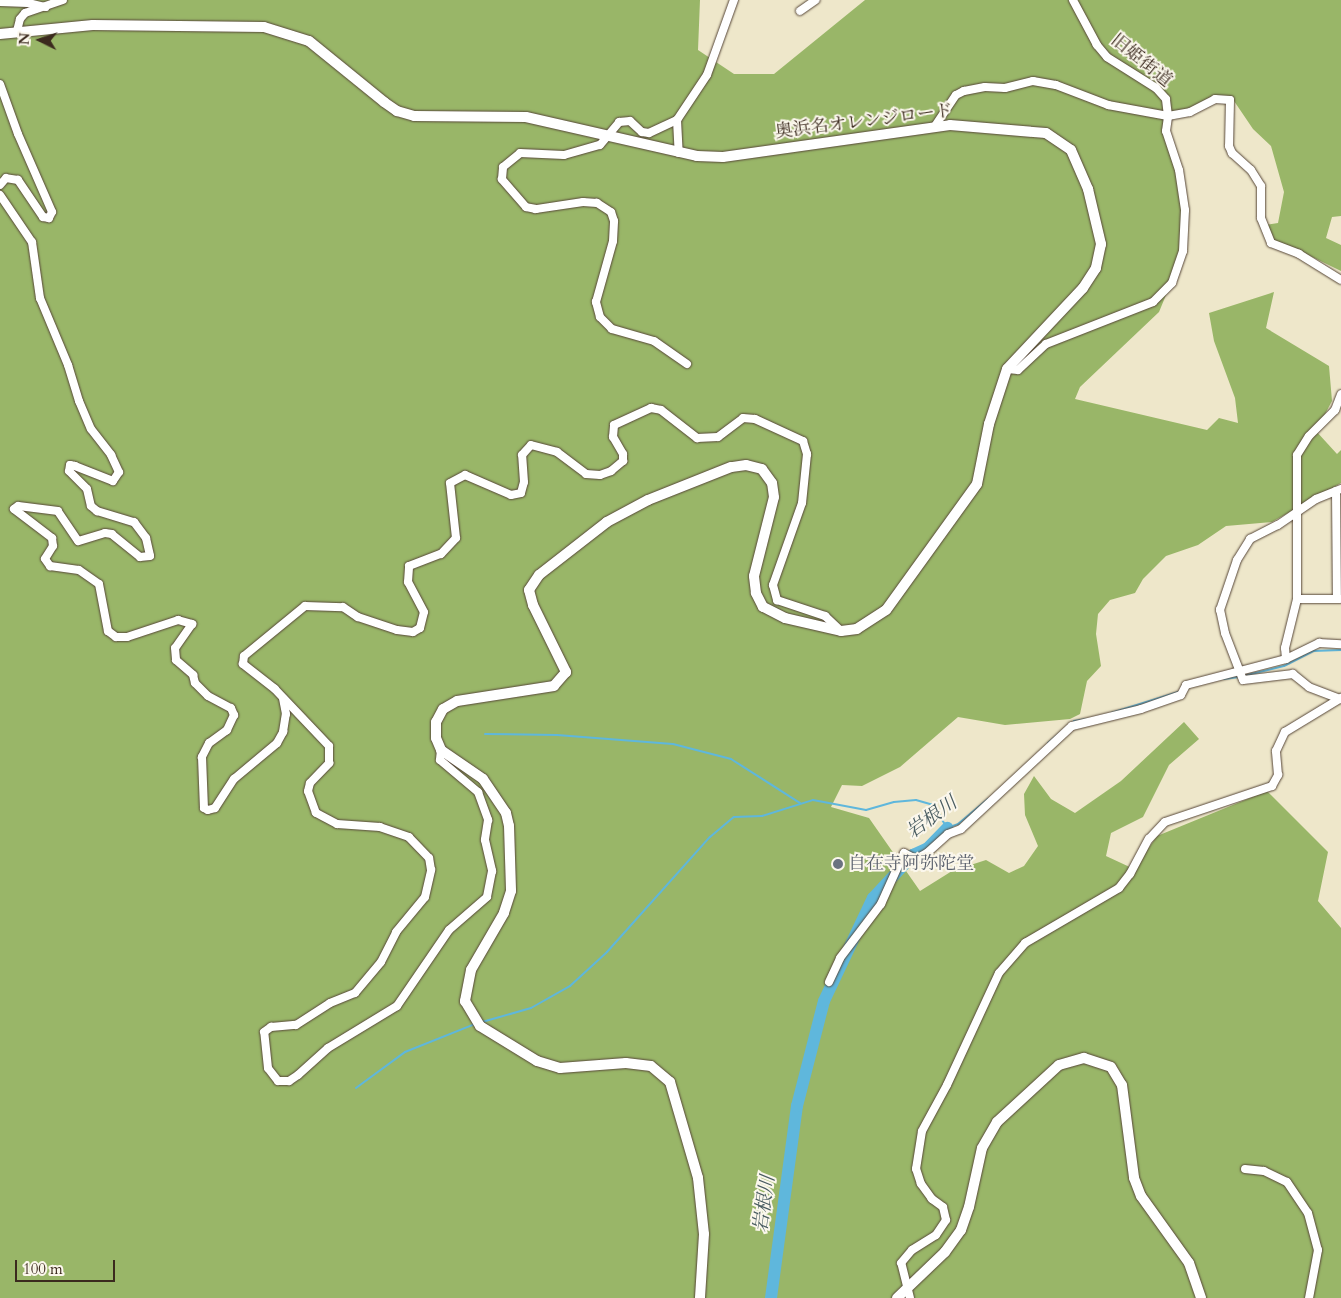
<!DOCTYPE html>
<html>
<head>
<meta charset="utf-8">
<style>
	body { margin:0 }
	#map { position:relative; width:1341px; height:1298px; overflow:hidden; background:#eee7ca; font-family:Cardo,"Noto Serif JP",serif }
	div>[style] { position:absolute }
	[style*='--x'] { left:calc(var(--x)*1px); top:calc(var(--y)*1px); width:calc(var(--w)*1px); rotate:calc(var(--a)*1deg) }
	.forest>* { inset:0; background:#99b668 }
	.stream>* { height:2px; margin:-1px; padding:0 1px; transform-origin:1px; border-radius:1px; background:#5fb7dc }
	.river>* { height:12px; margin:-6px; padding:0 6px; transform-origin:6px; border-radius:6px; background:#5fb7dc }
	.roads { filter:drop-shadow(0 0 1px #564638) drop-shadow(0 0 1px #564638) }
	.street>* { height:8px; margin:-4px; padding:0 4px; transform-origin:4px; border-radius:4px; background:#fff }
	.secondary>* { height:10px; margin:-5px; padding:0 5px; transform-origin:5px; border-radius:5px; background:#fff }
	.dots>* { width:14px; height:14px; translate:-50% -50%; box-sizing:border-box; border:2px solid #fbf7ec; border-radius:50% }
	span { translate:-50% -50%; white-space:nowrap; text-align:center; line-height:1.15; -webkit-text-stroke:4px #fbf7ec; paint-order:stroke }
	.street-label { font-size:18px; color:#3b2a1e }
	.worship-label { font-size:18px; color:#5b616d }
	.left { translate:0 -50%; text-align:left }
	.water-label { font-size:19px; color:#485b60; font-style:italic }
	.north { position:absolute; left:15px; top:15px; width:50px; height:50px; -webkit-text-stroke:4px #fbf7ec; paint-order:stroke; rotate:274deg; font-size:14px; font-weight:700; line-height:20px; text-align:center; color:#3b2a1e }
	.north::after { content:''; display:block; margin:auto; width:18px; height:22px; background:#3b2a1e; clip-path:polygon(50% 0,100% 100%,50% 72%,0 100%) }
	.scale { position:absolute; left:15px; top:1260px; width:100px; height:22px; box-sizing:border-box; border:2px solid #3b2a1e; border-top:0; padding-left:6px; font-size:15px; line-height:18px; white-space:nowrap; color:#3b2a1e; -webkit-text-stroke:4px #fbf7ec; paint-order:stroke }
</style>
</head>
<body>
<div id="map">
	<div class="forest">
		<i style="clip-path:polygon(0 0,700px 0,698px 50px,734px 74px,774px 74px,865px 0,1341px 0,1341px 216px,1332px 217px,1326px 238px,1341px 245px,1341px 271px,1302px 252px,1271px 243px,1265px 225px,1278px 223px,1284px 192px,1271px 146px,1253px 129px,1232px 98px,1168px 116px,1167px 126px,1184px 201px,1181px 249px,1173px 278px,1159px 312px,1080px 387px,1075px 399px,1207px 430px,1219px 418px,1238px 423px,1235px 398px,1214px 341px,1209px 313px,1274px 292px,1266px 328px,1329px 366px,1332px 401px,1316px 431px,1337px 454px,1341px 450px,1341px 483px,1272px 522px,1226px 526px,1198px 545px,1166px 556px,1143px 579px,1135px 593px,1110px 600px,1098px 614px,1096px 634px,1101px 666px,1087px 681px,1080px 714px,1070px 719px,1005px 725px,958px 717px,900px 767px,862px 786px,842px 785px,831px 807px,869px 818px,920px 891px,952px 871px,986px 860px,1009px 873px,1024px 866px,1038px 846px,1025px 815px,1024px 794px,1034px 776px,1051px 799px,1075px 813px,1121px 781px,1184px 722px,1199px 739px,1169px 765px,1143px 817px,1111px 833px,1106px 856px,1134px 869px,1157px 836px,1267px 791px,1328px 852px,1318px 901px,1341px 928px,1341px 1298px,0 1298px)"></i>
	</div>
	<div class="stream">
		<i style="--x:1243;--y:676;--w:42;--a:-13.7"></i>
		<i style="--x:1284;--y:666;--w:33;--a:-27"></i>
		<i style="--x:1313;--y:651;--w:28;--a:-2"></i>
		<i style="--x:1224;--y:679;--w:15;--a:-8"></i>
		<i style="--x:1111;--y:713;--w:73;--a:-17.4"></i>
		<i style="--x:485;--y:734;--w:72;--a:0.8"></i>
		<i style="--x:557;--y:735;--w:116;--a:4.4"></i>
		<i style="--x:673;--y:744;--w:60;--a:14.5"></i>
		<i style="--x:731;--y:759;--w:82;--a:32.5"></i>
		<i style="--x:1048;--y:743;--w:34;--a:-40"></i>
		<i style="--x:1074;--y:721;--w:13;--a:-9"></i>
		<i style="--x:482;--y:1022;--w:51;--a:-15.9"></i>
		<i style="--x:531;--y:1008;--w:45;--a:-29.4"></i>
		<i style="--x:570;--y:986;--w:50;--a:-42.6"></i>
		<i style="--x:607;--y:952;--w:154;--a:-48.2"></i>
		<i style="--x:710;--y:837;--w:31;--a:-40"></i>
		<i style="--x:734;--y:817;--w:28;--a:-2"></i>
		<i style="--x:762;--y:816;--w:53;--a:-17.4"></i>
		<i style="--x:813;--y:800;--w:54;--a:10.7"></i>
		<i style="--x:866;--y:810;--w:29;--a:-16"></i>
		<i style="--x:894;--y:802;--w:22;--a:-5"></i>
		<i style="--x:916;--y:800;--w:19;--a:16"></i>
		<i style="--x:934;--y:805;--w:26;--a:61"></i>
		<i style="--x:947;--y:828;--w:12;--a:-20"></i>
		<i style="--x:958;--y:824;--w:39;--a:-40"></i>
		<i style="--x:356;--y:1088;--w:61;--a:-36.3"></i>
		<i style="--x:405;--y:1052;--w:75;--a:-21.8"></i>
	</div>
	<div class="river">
		<i style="--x:771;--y:1298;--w:194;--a:-82.3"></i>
		<i style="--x:797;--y:1106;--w:108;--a:-75.6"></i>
		<i style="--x:824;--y:1001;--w:114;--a:-64.6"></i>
		<i style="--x:873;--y:898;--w:59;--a:-47.1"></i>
		<i style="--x:913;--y:855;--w:17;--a:-25"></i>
		<i style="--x:928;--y:848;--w:28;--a:-46"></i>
	</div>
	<div class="roads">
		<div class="street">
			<i style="--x:0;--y:2;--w:28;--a:2"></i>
			<i style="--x:28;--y:3;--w:18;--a:13"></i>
			<i style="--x:800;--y:11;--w:19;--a:-35"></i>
			<i style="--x:17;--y:31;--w:12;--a:-76"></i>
			<i style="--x:20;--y:19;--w:8;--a:-50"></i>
			<i style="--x:25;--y:13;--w:40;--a:-18.9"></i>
			<i style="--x:0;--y:84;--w:53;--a:70.2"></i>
			<i style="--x:18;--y:134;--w:85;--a:66.4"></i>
			<i style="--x:52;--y:212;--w:7;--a:117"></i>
			<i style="--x:49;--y:218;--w:6;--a:-171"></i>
			<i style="--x:43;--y:217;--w:45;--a:-124"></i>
			<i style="--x:18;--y:180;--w:12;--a:-171"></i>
			<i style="--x:6;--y:178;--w:9;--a:131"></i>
			<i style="--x:677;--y:120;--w:33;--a:87"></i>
			<i style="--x:935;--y:126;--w:37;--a:-56"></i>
			<i style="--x:956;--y:95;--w:9;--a:-27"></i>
			<i style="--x:964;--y:91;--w:21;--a:-11"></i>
			<i style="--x:985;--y:87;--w:20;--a:3"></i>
			<i style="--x:1005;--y:88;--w:29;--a:-14"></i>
			<i style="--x:1033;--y:81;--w:23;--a:10"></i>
			<i style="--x:1056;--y:85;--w:56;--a:21"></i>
			<i style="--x:1108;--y:105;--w:61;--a:10.4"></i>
			<i style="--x:1168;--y:116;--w:22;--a:-10"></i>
			<i style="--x:1190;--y:112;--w:28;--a:-27"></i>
			<i style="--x:1215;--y:99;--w:15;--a:4"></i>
			<i style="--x:1230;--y:100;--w:46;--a:91.2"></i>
			<i style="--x:1229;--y:146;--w:8;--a:67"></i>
			<i style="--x:1232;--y:153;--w:25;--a:42"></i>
			<i style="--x:1251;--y:170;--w:19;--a:58"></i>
			<i style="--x:1261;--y:186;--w:32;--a:90"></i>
			<i style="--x:1261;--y:218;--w:27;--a:68"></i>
			<i style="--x:1271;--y:243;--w:30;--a:21"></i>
			<i style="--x:1299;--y:254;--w:49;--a:31.8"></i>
			<i style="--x:0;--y:195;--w:57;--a:55.8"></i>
			<i style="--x:32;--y:242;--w:57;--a:81.9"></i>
			<i style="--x:40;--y:298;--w:73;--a:67.3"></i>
			<i style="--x:68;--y:365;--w:38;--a:73"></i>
			<i style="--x:79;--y:401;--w:30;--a:67"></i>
			<i style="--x:91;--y:429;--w:33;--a:52"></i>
			<i style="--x:111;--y:455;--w:19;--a:65"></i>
			<i style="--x:119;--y:472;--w:11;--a:124"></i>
			<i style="--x:113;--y:481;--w:41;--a:-158.5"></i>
			<i style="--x:75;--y:466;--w:5;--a:-169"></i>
			<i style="--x:70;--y:465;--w:6;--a:99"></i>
			<i style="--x:69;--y:471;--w:25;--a:45"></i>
			<i style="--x:87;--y:489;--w:17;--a:77"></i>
			<i style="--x:91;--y:506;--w:8;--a:40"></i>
			<i style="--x:97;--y:511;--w:39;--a:17"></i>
			<i style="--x:134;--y:522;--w:20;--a:53"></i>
			<i style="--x:146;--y:538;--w:18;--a:77"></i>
			<i style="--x:150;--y:556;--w:10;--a:174"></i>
			<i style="--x:140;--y:557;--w:36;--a:-141"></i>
			<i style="--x:112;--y:534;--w:7;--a:-172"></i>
			<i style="--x:105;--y:533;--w:28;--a:163"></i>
			<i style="--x:78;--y:541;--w:36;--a:-124"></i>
			<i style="--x:58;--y:511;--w:40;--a:-172.9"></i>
			<i style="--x:18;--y:506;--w:5;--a:143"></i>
			<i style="--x:14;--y:509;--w:48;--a:37.3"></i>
			<i style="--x:52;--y:538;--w:8;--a:83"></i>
			<i style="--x:53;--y:546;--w:15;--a:122"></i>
			<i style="--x:45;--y:559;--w:9;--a:54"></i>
			<i style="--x:50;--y:566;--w:29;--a:8"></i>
			<i style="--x:79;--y:570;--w:24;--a:35"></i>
			<i style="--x:99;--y:584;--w:48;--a:79.2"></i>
			<i style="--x:108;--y:631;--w:10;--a:37"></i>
			<i style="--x:116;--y:637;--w:11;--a:0"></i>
			<i style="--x:127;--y:637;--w:54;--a:-18.4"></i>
			<i style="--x:178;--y:620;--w:15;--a:16"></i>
			<i style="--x:192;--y:624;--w:29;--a:125"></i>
			<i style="--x:175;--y:648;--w:12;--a:85"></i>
			<i style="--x:176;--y:660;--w:23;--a:41"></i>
			<i style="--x:193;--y:675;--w:8;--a:76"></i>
			<i style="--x:195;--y:683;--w:18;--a:45"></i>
			<i style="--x:208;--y:696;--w:26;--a:28"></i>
			<i style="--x:231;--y:708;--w:8;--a:67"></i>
			<i style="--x:234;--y:715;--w:17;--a:115"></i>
			<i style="--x:227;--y:730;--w:22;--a:144"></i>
			<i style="--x:209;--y:743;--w:16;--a:117"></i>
			<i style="--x:202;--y:757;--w:51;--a:87.8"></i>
			<i style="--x:204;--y:808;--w:4;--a:27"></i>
			<i style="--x:208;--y:810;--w:7;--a:-16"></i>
			<i style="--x:215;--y:808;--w:35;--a:-57"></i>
			<i style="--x:234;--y:779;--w:56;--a:-39.9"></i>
			<i style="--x:277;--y:743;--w:13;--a:-61"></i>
			<i style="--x:283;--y:732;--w:18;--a:-81"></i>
			<i style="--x:286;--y:714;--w:15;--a:-101"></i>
			<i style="--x:687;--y:364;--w:40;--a:-145.1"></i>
			<i style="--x:654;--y:341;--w:44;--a:-164.1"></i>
			<i style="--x:612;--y:329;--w:17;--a:-135"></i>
			<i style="--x:600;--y:317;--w:16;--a:-105"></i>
			<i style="--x:596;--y:302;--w:63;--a:-74.4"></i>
			<i style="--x:613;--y:241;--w:20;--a:-87"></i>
			<i style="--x:614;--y:221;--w:9;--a:-108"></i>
			<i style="--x:611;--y:212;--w:17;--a:-147"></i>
			<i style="--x:597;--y:203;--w:14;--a:-176"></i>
			<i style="--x:583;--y:202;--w:48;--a:171.5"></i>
			<i style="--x:536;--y:209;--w:10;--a:-169"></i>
			<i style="--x:526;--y:207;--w:37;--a:-131"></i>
			<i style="--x:502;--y:179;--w:12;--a:-85"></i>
			<i style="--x:503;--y:167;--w:22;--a:-39"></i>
			<i style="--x:520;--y:153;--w:44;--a:2.6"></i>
			<i style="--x:564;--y:155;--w:37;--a:-16"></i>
			<i style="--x:600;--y:145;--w:30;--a:-50"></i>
			<i style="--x:619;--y:122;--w:11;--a:-5"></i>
			<i style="--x:630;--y:121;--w:16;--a:43"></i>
			<i style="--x:642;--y:132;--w:7;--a:8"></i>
			<i style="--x:649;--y:133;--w:31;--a:-25"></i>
			<i style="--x:677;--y:120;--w:54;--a:-56.3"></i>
			<i style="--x:707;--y:75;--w:80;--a:-70.2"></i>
			<i style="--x:1007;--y:369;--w:11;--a:5"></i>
			<i style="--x:1018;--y:370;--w:38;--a:-43"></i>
			<i style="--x:1046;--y:344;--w:115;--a:-21.4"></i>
			<i style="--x:1153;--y:302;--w:27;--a:-45"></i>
			<i style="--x:1172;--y:283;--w:34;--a:-71"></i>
			<i style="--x:1183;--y:251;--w:41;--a:-87.2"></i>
			<i style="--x:1185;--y:210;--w:40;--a:-98.5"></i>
			<i style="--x:1179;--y:170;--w:41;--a:-108.4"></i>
			<i style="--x:1166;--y:131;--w:15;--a:-82"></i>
			<i style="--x:1168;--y:116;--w:17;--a:-97"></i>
			<i style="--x:1166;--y:99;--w:15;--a:-132"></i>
			<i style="--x:1156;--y:88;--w:58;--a:-147.7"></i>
			<i style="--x:1107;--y:57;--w:16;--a:-130"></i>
			<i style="--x:1097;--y:45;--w:51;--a:-118.1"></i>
			<i style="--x:1336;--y:491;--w:108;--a:89.5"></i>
			<i style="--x:1297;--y:599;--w:43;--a:0"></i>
			<i style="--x:1286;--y:659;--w:11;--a:-95"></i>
			<i style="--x:1285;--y:648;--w:50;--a:-76.2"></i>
			<i style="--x:1297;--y:599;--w:144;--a:-90"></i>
			<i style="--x:1297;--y:455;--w:22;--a:-58"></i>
			<i style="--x:1309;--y:436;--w:37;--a:-45"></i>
			<i style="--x:1335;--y:410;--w:17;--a:-69"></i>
			<i style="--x:1340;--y:699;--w:33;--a:-159"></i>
			<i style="--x:1309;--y:687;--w:21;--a:-141"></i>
			<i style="--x:1293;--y:674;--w:50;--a:173.2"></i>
			<i style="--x:1243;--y:680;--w:50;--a:-111"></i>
			<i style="--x:1225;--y:633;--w:24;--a:-102"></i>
			<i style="--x:1220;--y:610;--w:53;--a:-71.2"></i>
			<i style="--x:1237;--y:560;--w:25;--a:-58"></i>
			<i style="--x:1250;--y:539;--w:31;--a:-27"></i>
			<i style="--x:1278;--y:525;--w:46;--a:-34.4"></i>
			<i style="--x:1316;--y:499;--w:27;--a:-22"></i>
			<i style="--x:441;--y:750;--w:10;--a:96"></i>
			<i style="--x:440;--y:760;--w:50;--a:40.1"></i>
			<i style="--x:478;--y:792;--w:30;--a:70"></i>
			<i style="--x:488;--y:820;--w:20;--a:99"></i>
			<i style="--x:485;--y:840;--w:32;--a:77"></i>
			<i style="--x:492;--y:871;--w:26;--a:101"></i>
			<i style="--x:487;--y:897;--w:50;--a:139"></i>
			<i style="--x:449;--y:930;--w:92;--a:124.4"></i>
			<i style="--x:397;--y:1006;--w:81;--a:148.7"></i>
			<i style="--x:328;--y:1048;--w:40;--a:138"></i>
			<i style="--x:298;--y:1075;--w:11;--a:146"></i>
			<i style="--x:289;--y:1081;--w:11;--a:180"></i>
			<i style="--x:278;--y:1081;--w:16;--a:-128"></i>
			<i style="--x:268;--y:1068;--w:36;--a:-96"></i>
			<i style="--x:264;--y:1032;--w:9;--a:-36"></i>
			<i style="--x:271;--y:1027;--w:25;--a:-5"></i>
			<i style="--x:296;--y:1025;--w:40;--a:-32.9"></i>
			<i style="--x:330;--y:1003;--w:27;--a:-22"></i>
			<i style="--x:355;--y:993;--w:40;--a:-50"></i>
			<i style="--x:381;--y:962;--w:34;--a:-63"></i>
			<i style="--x:396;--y:932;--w:45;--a:-50.4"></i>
			<i style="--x:425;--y:897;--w:28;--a:-77"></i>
			<i style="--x:431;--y:870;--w:12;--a:-99"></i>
			<i style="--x:429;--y:858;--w:29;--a:-134"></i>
			<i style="--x:409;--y:837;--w:31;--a:-161"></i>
			<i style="--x:380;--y:827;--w:43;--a:-176"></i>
			<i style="--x:337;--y:824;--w:24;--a:-152"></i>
			<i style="--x:316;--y:813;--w:23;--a:-110"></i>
			<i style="--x:308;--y:791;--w:8;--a:-76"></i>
			<i style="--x:310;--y:783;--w:28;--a:-46"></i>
			<i style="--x:329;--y:763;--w:17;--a:-90"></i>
			<i style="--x:329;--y:746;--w:79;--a:-133.5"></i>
			<i style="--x:275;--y:689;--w:41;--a:-142"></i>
			<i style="--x:243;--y:664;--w:8;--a:-83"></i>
			<i style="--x:244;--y:656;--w:79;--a:-39.3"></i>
			<i style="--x:305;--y:606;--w:38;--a:2"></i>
			<i style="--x:343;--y:607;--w:18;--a:34"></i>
			<i style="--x:358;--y:617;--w:41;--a:18.4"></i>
			<i style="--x:397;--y:630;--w:16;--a:7"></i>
			<i style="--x:413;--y:632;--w:8;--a:-30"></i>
			<i style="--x:420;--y:628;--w:16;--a:-76"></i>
			<i style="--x:424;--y:612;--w:34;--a:-118"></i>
			<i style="--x:408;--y:582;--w:16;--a:-86"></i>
			<i style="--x:409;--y:566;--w:34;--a:-21"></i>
			<i style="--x:441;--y:554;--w:22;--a:-47"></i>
			<i style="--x:456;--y:538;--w:55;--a:-96.2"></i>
			<i style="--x:450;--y:483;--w:17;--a:-28"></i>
			<i style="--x:465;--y:475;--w:50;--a:23.5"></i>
			<i style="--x:511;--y:495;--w:10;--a:-11"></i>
			<i style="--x:521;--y:493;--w:11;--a:-75"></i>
			<i style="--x:524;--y:482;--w:27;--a:-94"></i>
			<i style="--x:522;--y:455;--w:13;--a:-48"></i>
			<i style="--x:531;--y:445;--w:27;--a:15"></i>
			<i style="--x:557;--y:452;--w:36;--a:37"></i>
			<i style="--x:586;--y:474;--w:14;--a:4"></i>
			<i style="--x:600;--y:475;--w:12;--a:-20"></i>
			<i style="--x:611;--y:471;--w:16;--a:-40"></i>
			<i style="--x:623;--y:461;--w:7;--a:-90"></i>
			<i style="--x:623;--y:454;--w:20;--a:-120"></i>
			<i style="--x:613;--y:437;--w:12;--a:-85"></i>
			<i style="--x:614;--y:425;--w:41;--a:-24.7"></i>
			<i style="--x:651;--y:408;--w:10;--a:11"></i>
			<i style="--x:661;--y:410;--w:46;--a:37.9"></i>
			<i style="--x:697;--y:438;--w:21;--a:-3"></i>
			<i style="--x:718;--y:437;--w:31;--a:-37"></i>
			<i style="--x:743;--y:418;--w:12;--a:5"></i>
			<i style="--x:755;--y:419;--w:53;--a:24.6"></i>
			<i style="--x:803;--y:441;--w:14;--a:73"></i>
			<i style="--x:807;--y:454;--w:49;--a:95.8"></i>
			<i style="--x:802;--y:503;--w:87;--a:109.5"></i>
			<i style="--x:773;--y:585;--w:16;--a:75"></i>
			<i style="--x:777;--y:600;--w:51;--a:18.4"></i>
			<i style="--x:825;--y:616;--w:21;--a:43"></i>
			<i style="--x:829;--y:982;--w:26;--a:-65"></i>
			<i style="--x:840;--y:958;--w:68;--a:-52.8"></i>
			<i style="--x:881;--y:904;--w:56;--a:-65.7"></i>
			<i style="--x:904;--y:853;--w:13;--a:27"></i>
			<i style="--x:916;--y:859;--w:13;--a:-29"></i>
			<i style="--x:927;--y:853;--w:28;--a:-42"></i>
			<i style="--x:948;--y:834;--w:14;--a:-21"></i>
			<i style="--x:961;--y:829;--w:151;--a:-42.9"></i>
			<i style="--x:1072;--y:726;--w:71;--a:-13.8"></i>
			<i style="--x:1141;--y:709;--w:42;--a:-19.3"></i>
			<i style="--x:1181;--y:695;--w:11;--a:-63"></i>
			<i style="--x:1186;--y:685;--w:103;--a:-14.6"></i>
			<i style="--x:1286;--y:659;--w:37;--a:-26"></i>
			<i style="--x:1319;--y:643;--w:22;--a:3"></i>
			<i style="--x:1245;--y:1169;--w:19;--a:6"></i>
			<i style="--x:1264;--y:1171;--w:25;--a:26"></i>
			<i style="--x:1287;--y:1182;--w:37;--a:56"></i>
			<i style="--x:1308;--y:1213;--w:38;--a:75"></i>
			<i style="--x:1318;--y:1250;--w:49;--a:100.6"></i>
			<i style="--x:910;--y:1298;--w:36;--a:-104"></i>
			<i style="--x:901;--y:1263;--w:17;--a:-50"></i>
			<i style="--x:912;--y:1250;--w:28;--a:-32"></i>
			<i style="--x:936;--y:1235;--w:18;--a:-56"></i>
			<i style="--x:946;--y:1220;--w:13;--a:-103"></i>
			<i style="--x:943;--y:1207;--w:14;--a:-144"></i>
			<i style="--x:932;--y:1199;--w:19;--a:-126"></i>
			<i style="--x:921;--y:1184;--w:16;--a:-108"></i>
			<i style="--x:916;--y:1169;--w:38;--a:-81"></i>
			<i style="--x:922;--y:1131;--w:52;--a:-61.5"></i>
			<i style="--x:947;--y:1085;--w:123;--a:-65.1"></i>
			<i style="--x:999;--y:973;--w:40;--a:-49"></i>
			<i style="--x:1025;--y:943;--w:109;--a:-30.3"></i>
			<i style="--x:1119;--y:888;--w:18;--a:-52"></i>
			<i style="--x:1130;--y:874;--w:40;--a:-62"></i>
			<i style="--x:1149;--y:839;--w:23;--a:-47"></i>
			<i style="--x:1165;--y:822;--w:113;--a:-18.6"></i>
			<i style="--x:1272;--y:786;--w:13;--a:-61"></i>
			<i style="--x:1278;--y:775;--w:24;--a:-95"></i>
			<i style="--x:1276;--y:751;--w:21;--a:-65"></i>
			<i style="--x:1285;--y:732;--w:66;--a:-31.3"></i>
		</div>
		<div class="secondary">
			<i style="--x:0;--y:34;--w:93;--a:-5.5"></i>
			<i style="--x:93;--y:25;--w:171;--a:0.7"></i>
			<i style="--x:264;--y:27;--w:47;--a:17.3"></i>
			<i style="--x:309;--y:41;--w:97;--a:39.1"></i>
			<i style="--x:384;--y:102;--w:16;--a:35"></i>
			<i style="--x:397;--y:111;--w:18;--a:16"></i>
			<i style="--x:414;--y:116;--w:112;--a:0.5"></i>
			<i style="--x:526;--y:117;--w:175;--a:12.8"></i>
			<i style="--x:697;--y:156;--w:26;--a:2"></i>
			<i style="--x:723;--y:157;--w:229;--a:-8"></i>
			<i style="--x:950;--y:125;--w:96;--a:4.8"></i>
			<i style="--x:1046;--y:133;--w:30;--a:34"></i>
			<i style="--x:1071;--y:150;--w:43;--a:66.4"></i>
			<i style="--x:1088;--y:189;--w:57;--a:76.7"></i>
			<i style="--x:1101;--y:244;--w:25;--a:102"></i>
			<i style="--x:1096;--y:268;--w:24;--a:123"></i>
			<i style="--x:1083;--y:288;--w:111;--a:133.2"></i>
			<i style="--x:1007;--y:369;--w:58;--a:108.1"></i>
			<i style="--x:989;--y:424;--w:61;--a:101.3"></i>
			<i style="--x:977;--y:484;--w:155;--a:125.8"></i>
			<i style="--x:886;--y:610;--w:35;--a:147"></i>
			<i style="--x:857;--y:629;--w:16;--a:173"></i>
			<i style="--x:841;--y:631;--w:57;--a:-166.9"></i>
			<i style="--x:785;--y:618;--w:25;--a:-153"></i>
			<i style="--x:763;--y:607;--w:16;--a:-117"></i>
			<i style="--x:756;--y:593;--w:17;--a:-97"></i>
			<i style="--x:754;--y:576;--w:81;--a:-75.8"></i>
			<i style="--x:774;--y:497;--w:14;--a:-98"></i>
			<i style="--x:772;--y:483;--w:17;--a:-126"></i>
			<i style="--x:762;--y:469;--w:16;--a:-166"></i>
			<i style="--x:746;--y:465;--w:15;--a:172"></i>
			<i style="--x:731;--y:467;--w:89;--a:158.3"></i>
			<i style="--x:648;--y:500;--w:47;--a:151.8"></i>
			<i style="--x:607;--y:522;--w:86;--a:142.1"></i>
			<i style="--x:539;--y:575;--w:18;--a:124"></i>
			<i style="--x:529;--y:590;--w:16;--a:75"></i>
			<i style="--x:533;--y:605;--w:75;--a:63.8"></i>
			<i style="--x:566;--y:672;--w:18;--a:131"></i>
			<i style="--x:554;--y:686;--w:98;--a:171.2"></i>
			<i style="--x:457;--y:701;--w:16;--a:150"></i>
			<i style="--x:443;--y:709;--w:15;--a:118"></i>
			<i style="--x:436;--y:722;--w:16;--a:90"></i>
			<i style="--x:436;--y:738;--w:13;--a:67"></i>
			<i style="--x:441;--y:750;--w:51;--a:34.6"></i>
			<i style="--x:483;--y:779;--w:41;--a:55.9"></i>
			<i style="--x:506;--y:813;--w:13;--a:77"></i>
			<i style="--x:509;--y:826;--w:65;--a:88.2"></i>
			<i style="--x:511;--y:891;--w:23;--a:108"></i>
			<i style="--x:504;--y:913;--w:66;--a:120.1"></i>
			<i style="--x:471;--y:970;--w:32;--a:101"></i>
			<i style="--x:465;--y:1001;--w:29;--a:59"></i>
			<i style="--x:480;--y:1026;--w:67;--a:31.6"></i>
			<i style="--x:537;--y:1061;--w:24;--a:17"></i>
			<i style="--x:560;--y:1068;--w:66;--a:-4.3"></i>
			<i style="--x:626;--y:1063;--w:25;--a:7"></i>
			<i style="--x:651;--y:1066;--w:25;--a:40"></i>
			<i style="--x:670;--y:1082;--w:100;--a:73.7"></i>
			<i style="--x:698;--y:1178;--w:56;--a:83.9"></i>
			<i style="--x:704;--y:1234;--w:64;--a:93.6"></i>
			<i style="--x:897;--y:1298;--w:66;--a:-43.8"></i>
			<i style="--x:945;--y:1252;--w:27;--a:-54"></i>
			<i style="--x:961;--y:1230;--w:24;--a:-71"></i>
			<i style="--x:969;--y:1207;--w:60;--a:-77.6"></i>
			<i style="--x:982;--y:1148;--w:30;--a:-60"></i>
			<i style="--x:997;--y:1122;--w:84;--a:-42.6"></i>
			<i style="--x:1059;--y:1065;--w:26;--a:-16"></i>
			<i style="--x:1084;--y:1058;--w:28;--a:18"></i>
			<i style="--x:1111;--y:1067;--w:21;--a:59"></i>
			<i style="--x:1122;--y:1085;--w:94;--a:82.6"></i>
			<i style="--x:1134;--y:1178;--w:19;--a:69"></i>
			<i style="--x:1141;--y:1196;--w:82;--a:54.4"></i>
			<i style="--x:1189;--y:1263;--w:37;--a:71"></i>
		</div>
	</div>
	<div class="dots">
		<i style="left:838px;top:864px;background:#6b7280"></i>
	</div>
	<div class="street-label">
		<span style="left:1141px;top:61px;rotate:39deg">旧姫街道</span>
		<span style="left:864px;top:122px;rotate:-7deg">奥浜名オレンジロード</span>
	</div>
	<div class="worship-label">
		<span class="left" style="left:848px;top:864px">自在寺阿弥陀堂</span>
	</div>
	<div class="water-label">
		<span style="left:932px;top:818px;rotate:-36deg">岩根川</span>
		<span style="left:765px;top:1204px;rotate:-82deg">岩根川</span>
	</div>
	<div class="north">N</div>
	<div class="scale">100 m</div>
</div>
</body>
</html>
